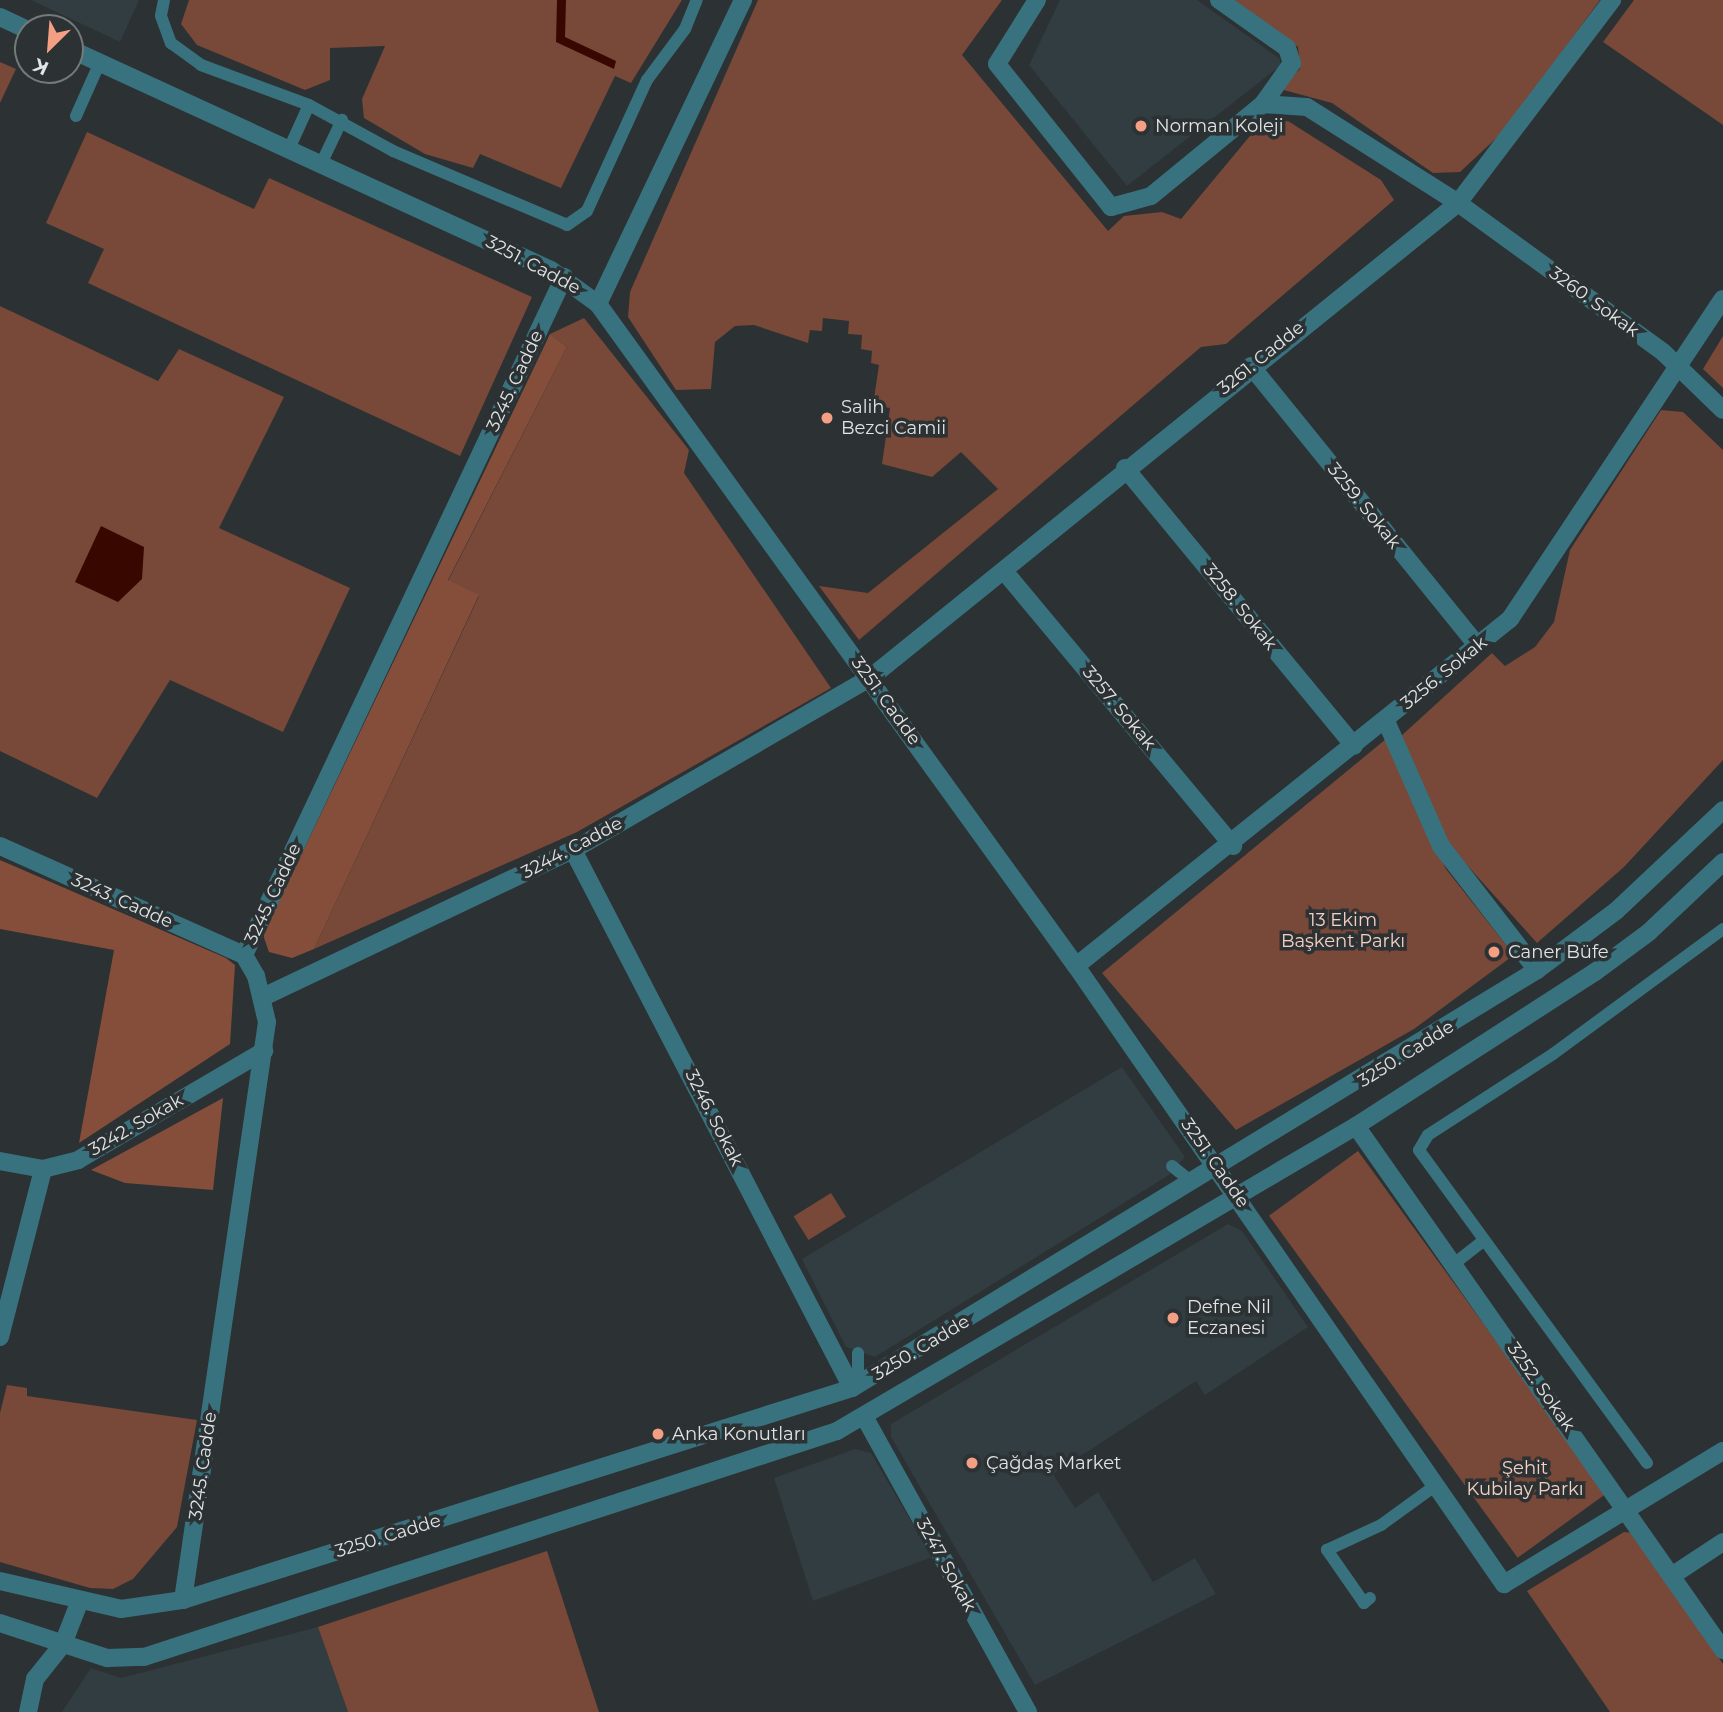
<!DOCTYPE html>
<html>
<head>
<meta charset="utf-8">
<style>
	body { margin:0 }
	#map { position:relative; width:1723px; height:1712px; overflow:hidden; background:#2c3133; font-family:Montserrat,sans-serif }
	div>[style] { position:absolute }
	[style*='--x'] { left:calc(var(--x)*1px); top:calc(var(--y)*1px); width:calc(var(--w)*1px); rotate:calc(var(--a)*1deg) }
	.built>* { inset:0; background:#313d40 }
	.green>* { inset:0; background:#784838; transform-origin:0 0 }
	.forest>* { inset:0; background:#854e3b }
	.water>* { inset:0; background:#380800 }
	.service>* { height:12px; margin:-6px; padding:0 6px; transform-origin:6px; border-radius:6px; background:#39727f }
	.minor>* { height:18px; margin:-9px; padding:0 9px; transform-origin:9px; border-radius:9px; background:#39727f }
	.tertiary>* { height:18px; margin:-9px; padding:0 9px; transform-origin:9px; border-radius:9px; background:#39727f }
	.dots>* { width:19px; height:19px; translate:-50% -50%; box-sizing:border-box; border:4px solid #2c3133; border-radius:50% }
	span { translate:-50% -50%; white-space:nowrap; text-align:center; line-height:1.15; -webkit-text-stroke:7px #2c3133; paint-order:stroke }
	.poi-label { font-size:18px; color:#e0e4e5 }
	.left { translate:0 -50%; text-align:left }
	.street-label { font-size:18px; color:#e0e4e5 }
	.park-label { font-size:18px; color:#f4d0c3 }
	.north { position:absolute; left:14px; top:14px; width:70px; height:70px; box-sizing:border-box; background:#2c3133; border:2px solid #74797a; border-radius:50%; rotate:205deg; font-size:19px; font-weight:700; line-height:28px; text-align:center; color:#e0e4e5 }
	.north::after { content:''; display:block; margin:auto; width:24px; height:32px; background:#f39f83; clip-path:polygon(50% 0,100% 100%,50% 72%,0 100%) }
</style>
</head>
<body>
<div id="map">
	<div class="built">
		<i style="clip-path:polygon(31px 0,139px 0,120px 42px)"></i>
		<i style="clip-path:polygon(1060px 0,1197px 0,1280px 59px,1280px 66px,1127px 186px,1029px 65px)"></i>
		<i style="clip-path:polygon(1122px 1067px,1185px 1157px,1169px 1175px,875px 1357px,846px 1347px,802px 1259px)"></i>
		<i style="clip-path:polygon(1228px 1224px,1242px 1231px,1308px 1327px,1205px 1395px,1196px 1381px,1053px 1474px,1075px 1508px,1098px 1492px,1153px 1582px,1195px 1558px,1216px 1594px,1035px 1685px,891px 1437px,891px 1424px)"></i>
		<i style="clip-path:polygon(855px 1449px,871px 1453px,932px 1557px,813px 1601px,774px 1478px)"></i>
		<i style="clip-path:polygon(318px 1627px,348px 1712px,62px 1712px,91px 1668px,121px 1678px)"></i>
	</div>
	<div class="green">
		<i style="clip-path:polygon(189px 0,682px 0,631px 83px,615px 76px,561px 188px,480px 154px,473px 168px,425px 154px,364px 118px,362px 99px,385px 46px,330px 48px,330px 80px,305px 90px,197px 45px,181px 24px)"></i>
		<i style="clip-path:polygon(758px 0,1002px 0,962px 55px,1108px 231px,1124px 216px,1162px 212px,1181px 219px,1259px 125px,1288px 121px,1381px 180px,1394px 200px,1226px 344px,1201px 347px,859px 640px,819px 586px,868px 593px,998px 489px,961px 452px,932px 477px,882px 464px,890px 408px,873px 405px,879px 365px,871px 363px,872px 351px,861px 349px,862px 335px,848px 334px,849px 321px,823px 318px,822px 331px,810px 330px,808px 343px,754px 325px,735px 326px,715px 342px,711px 389px,676px 390px,628px 317px,630px 292px)"></i>
		<i style="clip-path:polygon(1231px 0,1600px 0,1505px 130px,1460px 172px,1433px 173px,1332px 103px,1280px 89px,1300px 69px,1298px 47px)"></i>
		<i style="clip-path:polygon(1634px 0,1723px 0,1723px 125px,1603px 42px)"></i>
		<i style="clip-path:polygon(0 62px,16px 69px,0 103px)"></i>
		<i style="clip-path:polygon(87px 132px,254px 209px,269px 178px,532px 297px,460px 456px,88px 283px,104px 249px,46px 223px)"></i>
		<i style="clip-path:polygon(0 306px,158px 381px,179px 349px,284px 397px,219px 528px,350px 588px,283px 732px,170px 680px,97px 798px,0 751px)"></i>
		<i style="clip-path:polygon(584px 318px,689px 450px,684px 473px,831px 688px,577px 832px,314px 949px,479px 596px,448px 581px,567px 347px,550px 334px)"></i>
		<i style="clip-path:polygon(1723px 336px,1723px 388px,1703px 369px)"></i>
		<i style="clip-path:polygon(1661px 410px,1683px 412px,1723px 450px,1723px 760px,1624px 867px,1537px 943px,1448px 844px,1400px 737px,1492px 653px,1505px 666px,1535px 647px,1554px 622px,1570px 550px)"></i>
		<i style="clip-path:polygon(1386px 739px,1446px 869px,1514px 955px,1414px 1029px,1236px 1130px,1102px 973px)"></i>
		<i style="left:1358px;top:1151px;width:423px;height:110px;rotate:54deg"></i>
		<i style="left:831px;top:1193px;width:28px;height:44px;rotate:58deg"></i>
		<i style="clip-path:polygon(7px 1385px,27px 1388px,27px 1396px,197px 1420px,177px 1527px,133px 1579px,113px 1589px,90px 1588px,0 1562px,0 1413px)"></i>
		<i style="clip-path:polygon(1624px 1532px,1635px 1533px,1723px 1664px,1723px 1712px,1610px 1712px,1527px 1591px)"></i>
		<i style="clip-path:polygon(547px 1551px,599px 1712px,348px 1712px,318px 1627px)"></i>
	</div>
	<div class="forest">
		<i style="clip-path:polygon(550px 334px,567px 347px,448px 580px,479px 595px,314px 949px,292px 958px,269px 952px,263px 935px)"></i>
		<i style="clip-path:polygon(0 860px,226px 958px,235px 965px,230px 1044px,79px 1143px,114px 950px,0 929px)"></i>
		<i style="clip-path:polygon(223px 1098px,213px 1190px,125px 1183px,91px 1170px)"></i>
	</div>
	<div class="water">
		<i style="clip-path:polygon(557px 0,566px 0,565px 37px,616px 61px,614px 69px,556px 42px)"></i>
		<i style="clip-path:polygon(101px 526px,144px 547px,142px 579px,118px 602px,75px 582px)"></i>
	</div>
	<div class="service">
		<i style="--x:164;--y:0;--w:16;--a:101"></i>
		<i style="--x:161;--y:16;--w:29;--a:70"></i>
		<i style="--x:171;--y:43;--w:37;--a:36"></i>
		<i style="--x:201;--y:65;--w:115;--a:20.3"></i>
		<i style="--x:309;--y:105;--w:96;--a:28.7"></i>
		<i style="--x:393;--y:151;--w:189;--a:23"></i>
		<i style="--x:567;--y:225;--w:24;--a:-35"></i>
		<i style="--x:587;--y:211;--w:144;--a:-65.4"></i>
		<i style="--x:647;--y:80;--w:64;--a:-53.3"></i>
		<i style="--x:685;--y:29;--w:31;--a:-68"></i>
		<i style="--x:76;--y:116;--w:59;--a:-66"></i>
		<i style="--x:289;--y:149;--w:48;--a:-65.6"></i>
		<i style="--x:321;--y:164;--w:49;--a:-64.5"></i>
		<i style="--x:1172;--y:1166;--w:27;--a:39"></i>
		<i style="--x:1455;--y:1263;--w:34;--a:-38"></i>
		<i style="--x:858;--y:1385;--w:32;--a:-90"></i>
		<i style="--x:1647;--y:1463;--w:387;--a:-126.1"></i>
		<i style="--x:1419;--y:1150;--w:17;--a:-59"></i>
		<i style="--x:1428;--y:1135;--w:149;--a:-32.9"></i>
		<i style="--x:1553;--y:1054;--w:211;--a:-36.3"></i>
		<i style="--x:1370;--y:1598;--w:8;--a:140"></i>
		<i style="--x:1364;--y:1603;--w:65;--a:-124.9"></i>
		<i style="--x:1327;--y:1550;--w:60;--a:-24.8"></i>
		<i style="--x:1381;--y:1525;--w:68;--a:-36"></i>
	</div>
	<div class="minor">
		<i style="--x:1037;--y:0;--w:75;--a:122"></i>
		<i style="--x:997;--y:64;--w:183;--a:51.4"></i>
		<i style="--x:1111;--y:207;--w:41;--a:-15.4"></i>
		<i style="--x:1151;--y:196;--w:145;--a:-39.4"></i>
		<i style="--x:1263;--y:104;--w:44;--a:3.9"></i>
		<i style="--x:1307;--y:107;--w:179;--a:32.4"></i>
		<i style="--x:1458;--y:203;--w:253;--a:36"></i>
		<i style="--x:1663;--y:352;--w:83;--a:44"></i>
		<i style="--x:1219;--y:0;--w:83;--a:35.2"></i>
		<i style="--x:1287;--y:48;--w:16;--a:72"></i>
		<i style="--x:1292;--y:63;--w:50;--a:125.3"></i>
		<i style="--x:0;--y:17;--w:31;--a:25"></i>
		<i style="--x:70;--y:49;--w:529;--a:24.68"></i>
		<i style="--x:551;--y:270;--w:58;--a:35.9"></i>
		<i style="--x:598;--y:304;--w:817;--a:54.17"></i>
		<i style="--x:1076;--y:966;--w:752;--a:55.3"></i>
		<i style="--x:1504;--y:1584;--w:256;--a:-31.3"></i>
		<i style="--x:598;--y:304;--w:337;--a:-64.5"></i>
		<i style="--x:1251;--y:366;--w:359;--a:51"></i>
		<i style="--x:1125;--y:468;--w:360;--a:50.5"></i>
		<i style="--x:1004;--y:571;--w:358;--a:50.2"></i>
		<i style="--x:1386;--y:721;--w:137;--a:66.3"></i>
		<i style="--x:1441;--y:846;--w:157;--a:52.3"></i>
		<i style="--x:0;--y:846;--w:267;--a:24.1"></i>
		<i style="--x:573;--y:850;--w:606;--a:62.59"></i>
		<i style="--x:1076;--y:966;--w:556;--a:-38.64"></i>
		<i style="--x:1510;--y:619;--w:384;--a:-56.4"></i>
		<i style="--x:263;--y:997;--w:343;--a:-25.4"></i>
		<i style="--x:573;--y:850;--w:343;--a:-30.1"></i>
		<i style="--x:870;--y:678;--w:756;--a:-38.93"></i>
		<i style="--x:1458;--y:203;--w:255;--a:-52.8"></i>
		<i style="--x:1356;--y:1126;--w:640;--a:54.99"></i>
		<i style="--x:0;--y:1161;--w:44;--a:10.5"></i>
		<i style="--x:43;--y:1169;--w:36;--a:-14"></i>
		<i style="--x:78;--y:1160;--w:216;--a:-30.4"></i>
		<i style="--x:0;--y:1337;--w:173;--a:-75.6"></i>
		<i style="--x:865;--y:1418;--w:336;--a:61"></i>
		<i style="--x:1673;--y:1575;--w:60;--a:-33.4"></i>
		<i style="--x:183;--y:1600;--w:584;--a:-81.73"></i>
		<i style="--x:267;--y:1022;--w:47;--a:-103.4"></i>
		<i style="--x:256;--y:976;--w:24;--a:-120"></i>
		<i style="--x:244;--y:955;--w:750;--a:-64.73"></i>
		<i style="--x:28;--y:1712;--w:34;--a:-78"></i>
		<i style="--x:35;--y:1679;--w:45;--a:-51.3"></i>
	</div>
	<div class="tertiary">
		<i style="--x:0;--y:1581;--w:124;--a:13"></i>
		<i style="--x:121;--y:1609;--w:63;--a:-8.3"></i>
		<i style="--x:183;--y:1600;--w:702;--a:-17.58"></i>
		<i style="--x:852;--y:1388;--w:802;--a:-31.39"></i>
		<i style="--x:1537;--y:970;--w:99;--a:-36.8"></i>
		<i style="--x:1616;--y:911;--w:147;--a:-43.3"></i>
		<i style="--x:0;--y:1623;--w:113;--a:18.1"></i>
		<i style="--x:107;--y:1658;--w:37;--a:-2"></i>
		<i style="--x:144;--y:1657;--w:729;--a:-18.06"></i>
		<i style="--x:837;--y:1431;--w:602;--a:-30.44"></i>
		<i style="--x:1356;--y:1126;--w:284;--a:-32.8"></i>
		<i style="--x:1595;--y:972;--w:67;--a:-36.5"></i>
		<i style="--x:1649;--y:932;--w:102;--a:-43.4"></i>
		<i style="--x:63;--y:1644;--w:44;--a:-68.7"></i>
	</div>
	<div class="dots">
		<i style="left:1141px;top:126px;background:#f39f83"></i>
		<i style="left:827px;top:418px;background:#f39f83"></i>
		<i style="left:1494px;top:952px;background:#f39f83"></i>
		<i style="left:1173px;top:1318px;background:#f39f83"></i>
		<i style="left:658px;top:1434px;background:#f39f83"></i>
		<i style="left:972px;top:1463px;background:#f39f83"></i>
	</div>
	<div class="poi-label">
		<span class="left" style="left:1155px;top:126px">Norman Koleji</span>
		<span class="left" style="left:841px;top:418px">Salih<br>Bezci Camii</span>
		<span class="left" style="left:1508px;top:952px">Caner Büfe</span>
		<span class="left" style="left:1187px;top:1318px">Defne Nil<br>Eczanesi</span>
		<span class="left" style="left:672px;top:1434px">Anka Konutları</span>
		<span class="left" style="left:986px;top:1463px">Çağdaş Market</span>
	</div>
	<div class="street-label">
		<span style="left:533px;top:265px;rotate:28deg">3251. Cadde</span>
		<span style="left:1594px;top:302px;rotate:36deg">3260. Sokak</span>
		<span style="left:1261px;top:358px;rotate:-39deg">3261. Cadde</span>
		<span style="left:515px;top:381px;rotate:-65deg">3245. Cadde</span>
		<span style="left:1364px;top:506px;rotate:51deg">3259. Sokak</span>
		<span style="left:1240px;top:607px;rotate:51deg">3258. Sokak</span>
		<span style="left:1444px;top:673px;rotate:-39deg">3256. Sokak</span>
		<span style="left:886px;top:701px;rotate:54deg">3251. Cadde</span>
		<span style="left:1119px;top:708px;rotate:50deg">3257. Sokak</span>
		<span style="left:572px;top:848px;rotate:-28deg">3244. Cadde</span>
		<span style="left:273px;top:894px;rotate:-65deg">3245. Cadde</span>
		<span style="left:122px;top:901px;rotate:24deg">3243. Cadde</span>
		<span style="left:1406px;top:1054px;rotate:-32deg">3250. Cadde</span>
		<span style="left:714px;top:1118px;rotate:63deg">3246. Sokak</span>
		<span style="left:136px;top:1125px;rotate:-30deg">3242. Sokak</span>
		<span style="left:1215px;top:1163px;rotate:55deg">3251. Cadde</span>
		<span style="left:921px;top:1348px;rotate:-31deg">3250. Cadde</span>
		<span style="left:1541px;top:1387px;rotate:55deg">3252. Sokak</span>
		<span style="left:203px;top:1466px;rotate:-82deg">3245. Cadde</span>
		<span style="left:388px;top:1536px;rotate:-17deg">3250. Cadde</span>
		<span style="left:946px;top:1565px;rotate:61deg">3247. Sokak</span>
	</div>
	<div class="park-label">
		<span style="left:1343px;top:931px">13 Ekim<br>Başkent Parkı</span>
		<span style="left:1525px;top:1479px">Şehit<br>Kubilay Parkı</span>
	</div>
	<div class="north">K</div>
</div>
</body>
</html>
